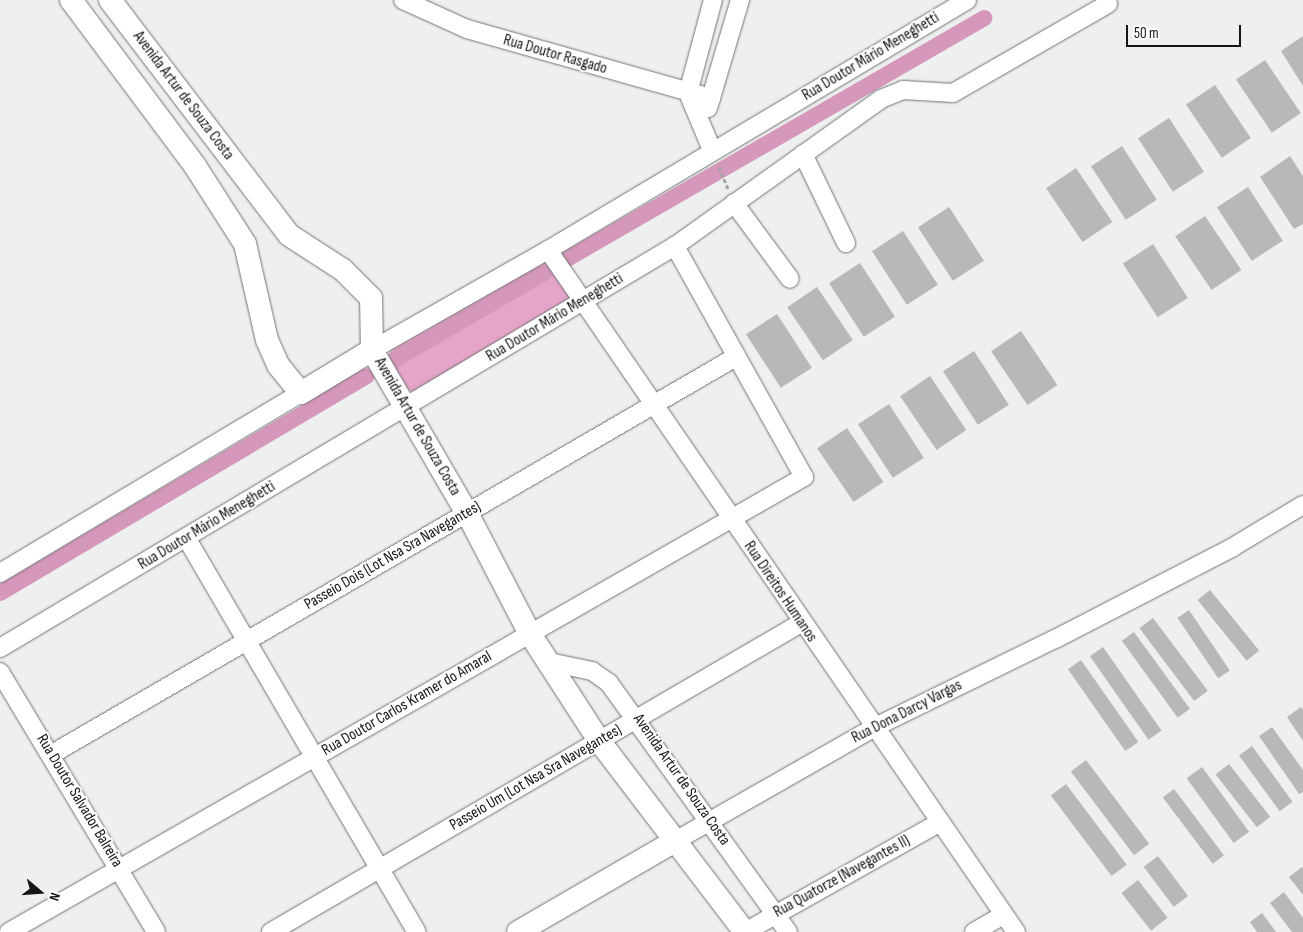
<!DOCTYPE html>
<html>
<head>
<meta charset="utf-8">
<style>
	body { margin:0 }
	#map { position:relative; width:1303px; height:932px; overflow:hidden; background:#edf0ee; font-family:"Sofia Sans Condensed",sans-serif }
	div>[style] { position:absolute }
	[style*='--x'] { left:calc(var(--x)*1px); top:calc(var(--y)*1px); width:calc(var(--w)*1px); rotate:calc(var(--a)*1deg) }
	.forest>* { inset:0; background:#e5a5ca }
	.canal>* { height:16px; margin:-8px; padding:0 8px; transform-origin:8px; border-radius:8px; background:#d597bb }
	.building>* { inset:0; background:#b6b9b6; transform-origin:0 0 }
	.path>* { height:2.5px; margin-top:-1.25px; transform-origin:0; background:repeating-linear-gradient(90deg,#a1a4a2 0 4px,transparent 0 6.5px) }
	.roads { filter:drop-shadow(0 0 1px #727472) drop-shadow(0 0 1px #727472) }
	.minor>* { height:18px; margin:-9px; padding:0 9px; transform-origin:9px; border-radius:9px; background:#fff }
	.tertiary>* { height:22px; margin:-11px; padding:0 11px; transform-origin:11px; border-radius:11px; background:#fff }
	span { translate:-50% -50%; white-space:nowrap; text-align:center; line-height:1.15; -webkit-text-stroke:4px #fbfefc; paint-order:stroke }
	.street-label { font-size:16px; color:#151615 }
	.north { position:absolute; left:15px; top:867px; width:50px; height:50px; -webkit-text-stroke:4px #fbfefc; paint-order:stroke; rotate:108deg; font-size:14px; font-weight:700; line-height:20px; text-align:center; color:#151615 }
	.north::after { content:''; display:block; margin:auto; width:18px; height:22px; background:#151615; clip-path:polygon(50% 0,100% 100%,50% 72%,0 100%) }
	.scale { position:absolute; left:1126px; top:25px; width:115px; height:22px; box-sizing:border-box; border:2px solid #151615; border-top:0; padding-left:6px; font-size:15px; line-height:18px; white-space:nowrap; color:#151615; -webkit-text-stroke:4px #fbfefc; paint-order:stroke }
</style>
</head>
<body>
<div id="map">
	<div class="forest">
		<i style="clip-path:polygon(545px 262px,570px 297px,569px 301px,417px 392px,408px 390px,389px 361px,391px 348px)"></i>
	</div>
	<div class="canal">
		<i style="--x:567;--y:259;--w:482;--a:-30"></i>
		<i style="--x:394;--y:360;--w:173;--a:-30.1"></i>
		<i style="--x:0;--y:593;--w:426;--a:-30.6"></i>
	</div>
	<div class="building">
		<i style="clip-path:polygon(1303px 36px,1303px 86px,1281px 51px)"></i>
		<i style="left:1265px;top:60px;width:64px;height:35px;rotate:56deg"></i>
		<i style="left:1215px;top:85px;width:64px;height:35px;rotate:56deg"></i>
		<i style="left:1169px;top:118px;width:64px;height:37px;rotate:57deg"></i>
		<i style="left:1122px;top:146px;width:64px;height:37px;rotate:57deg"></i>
		<i style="clip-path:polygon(1290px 156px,1303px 176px,1303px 224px,1294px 229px,1260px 177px)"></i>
		<i style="left:1076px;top:168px;width:65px;height:36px;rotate:56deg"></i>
		<i style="left:1248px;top:187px;width:64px;height:37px;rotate:57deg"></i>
		<i style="left:949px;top:207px;width:64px;height:37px;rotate:57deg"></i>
		<i style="left:1205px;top:216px;width:65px;height:36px;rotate:56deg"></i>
		<i style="left:903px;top:231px;width:64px;height:37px;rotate:57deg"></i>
		<i style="left:1153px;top:244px;width:64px;height:36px;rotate:57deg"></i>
		<i style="left:860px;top:263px;width:64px;height:37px;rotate:57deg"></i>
		<i style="left:817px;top:287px;width:64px;height:36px;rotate:56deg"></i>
		<i style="left:777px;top:314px;width:64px;height:37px;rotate:57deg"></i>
		<i style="left:1021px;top:331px;width:65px;height:36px;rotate:56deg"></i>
		<i style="left:974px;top:351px;width:64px;height:37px;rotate:57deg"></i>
		<i style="left:930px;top:376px;width:65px;height:36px;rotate:56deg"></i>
		<i style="left:889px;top:404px;width:64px;height:37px;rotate:57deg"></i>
		<i style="left:847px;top:428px;width:65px;height:36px;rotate:56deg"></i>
		<i style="left:1210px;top:590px;width:78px;height:16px;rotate:51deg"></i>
		<i style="left:1189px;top:610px;width:73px;height:14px;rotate:56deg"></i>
		<i style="left:1153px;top:618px;width:91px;height:17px;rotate:53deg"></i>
		<i style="left:1134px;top:632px;width:95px;height:15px;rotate:54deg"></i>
		<i style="left:1103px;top:647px;width:102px;height:16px;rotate:55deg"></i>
		<i style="left:1081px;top:660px;width:100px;height:16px;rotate:55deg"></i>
		<i style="clip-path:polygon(1301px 707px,1303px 710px,1303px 741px,1287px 717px)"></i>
		<i style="clip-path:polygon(1272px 727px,1303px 770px,1303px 792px,1299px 794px,1259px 736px)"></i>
		<i style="left:1252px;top:746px;width:69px;height:16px;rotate:54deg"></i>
		<i style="left:1086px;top:760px;width:105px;height:19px;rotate:53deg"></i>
		<i style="left:1229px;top:764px;width:67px;height:17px;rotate:52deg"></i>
		<i style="left:1202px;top:767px;width:80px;height:19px;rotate:54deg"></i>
		<i style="left:1066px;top:784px;width:101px;height:19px;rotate:53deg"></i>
		<i style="left:1174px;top:789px;width:83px;height:14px;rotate:53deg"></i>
		<i style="left:1158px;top:856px;width:50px;height:18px;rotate:53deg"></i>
		<i style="clip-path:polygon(1302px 867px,1303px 869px,1303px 895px,1289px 877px)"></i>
		<i style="left:1138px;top:880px;width:48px;height:21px;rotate:52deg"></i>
		<i style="clip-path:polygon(1284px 892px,1303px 918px,1303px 932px,1292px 932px,1270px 903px)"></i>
		<i style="clip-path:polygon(1262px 913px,1276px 932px,1257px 932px,1250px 922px)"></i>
	</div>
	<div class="path">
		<i style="--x:719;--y:167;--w:25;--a:67"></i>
	</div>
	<div class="roads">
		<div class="minor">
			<i style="--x:403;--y:0;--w:70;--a:24.4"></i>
			<i style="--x:467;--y:29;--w:254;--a:15.8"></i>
			<i style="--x:708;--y:108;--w:113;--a:-73.5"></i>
			<i style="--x:712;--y:150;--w:62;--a:-112.8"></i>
			<i style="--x:688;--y:93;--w:96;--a:-75"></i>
			<i style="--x:803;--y:154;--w:99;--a:64.2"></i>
			<i style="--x:734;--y:203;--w:94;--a:53.6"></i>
			<i style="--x:548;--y:250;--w:827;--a:55.54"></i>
			<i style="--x:372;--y:350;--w:202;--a:-29.6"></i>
			<i style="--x:548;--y:250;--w:488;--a:-30.8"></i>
			<i style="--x:187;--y:539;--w:455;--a:59.7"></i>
			<i style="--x:0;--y:573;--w:351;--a:-30.9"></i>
			<i style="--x:0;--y:648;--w:786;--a:-30.78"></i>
			<i style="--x:675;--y:246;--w:253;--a:-35.5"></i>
			<i style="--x:881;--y:99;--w:24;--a:-22"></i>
			<i style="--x:903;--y:90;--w:50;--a:3.4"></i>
			<i style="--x:953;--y:93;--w:179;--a:-29.9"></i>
			<i style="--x:549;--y:662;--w:44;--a:11.8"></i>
			<i style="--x:592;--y:671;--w:21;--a:35"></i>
			<i style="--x:609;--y:683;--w:307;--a:54.3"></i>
			<i style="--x:0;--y:672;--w:303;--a:59"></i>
			<i style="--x:52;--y:754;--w:789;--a:-30.14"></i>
			<i style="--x:677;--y:840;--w:226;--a:-29.7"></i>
			<i style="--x:873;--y:728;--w:203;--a:-26.1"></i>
			<i style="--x:1055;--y:639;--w:200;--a:-27.3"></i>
			<i style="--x:1233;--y:547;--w:82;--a:-31"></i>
			<i style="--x:9;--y:932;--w:916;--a:-29.78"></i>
			<i style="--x:804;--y:477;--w:265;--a:-119.2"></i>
			<i style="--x:271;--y:932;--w:613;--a:-30.24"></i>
			<i style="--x:745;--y:932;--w:224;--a:-29.4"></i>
			<i style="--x:974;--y:932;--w:34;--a:-30"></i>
		</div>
		<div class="tertiary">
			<i style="--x:71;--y:0;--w:207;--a:53.2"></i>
			<i style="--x:195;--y:166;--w:93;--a:57.3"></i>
			<i style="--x:245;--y:244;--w:98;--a:77.1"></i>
			<i style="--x:267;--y:340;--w:27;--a:66"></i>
			<i style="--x:278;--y:365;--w:36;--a:51"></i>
			<i style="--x:301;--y:393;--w:83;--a:-31.2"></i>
			<i style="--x:110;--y:0;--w:295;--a:52.7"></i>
			<i style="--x:289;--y:235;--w:64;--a:32.9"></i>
			<i style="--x:343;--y:270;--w:40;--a:45"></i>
			<i style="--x:371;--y:298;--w:52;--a:88.9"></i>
			<i style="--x:372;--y:350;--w:189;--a:59.8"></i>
			<i style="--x:467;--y:513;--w:136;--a:62.5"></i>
			<i style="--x:530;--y:634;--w:129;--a:57.1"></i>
			<i style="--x:600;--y:742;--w:239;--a:52.7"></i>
			<i style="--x:518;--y:932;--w:184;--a:-30.1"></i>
		</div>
	</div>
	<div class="street-label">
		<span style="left:555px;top:55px;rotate:16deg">Rua Doutor Rasgado</span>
		<span style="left:871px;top:57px;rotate:-31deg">Rua Doutor Mário Meneghetti</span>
		<span style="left:183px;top:96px;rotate:53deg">Avenida Artur de Souza Costa</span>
		<span style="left:555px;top:318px;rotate:-31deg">Rua Doutor Mário Meneghetti</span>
		<span style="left:417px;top:427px;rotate:60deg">Avenida Artur de Souza Costa</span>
		<span style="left:207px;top:526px;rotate:-31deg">Rua Doutor Mário Meneghetti</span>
		<span style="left:393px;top:556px;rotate:-30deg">Passeio Dois (Lot Nsa Sra Navegantes)</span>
		<span style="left:780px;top:592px;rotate:56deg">Rua Direitos Humanos</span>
		<span style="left:407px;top:704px;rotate:-30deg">Rua Doutor Carlos Kramer do Amaral</span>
		<span style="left:907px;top:712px;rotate:-27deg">Rua Dona Darcy Vargas</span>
		<span style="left:536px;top:778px;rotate:-30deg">Passeio Um (Lot Nsa Sra Navegantes)</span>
		<span style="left:681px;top:780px;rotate:55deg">Avenida Artur de Souza Costa</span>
		<span style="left:79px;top:801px;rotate:59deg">Rua Doutor Salvador Balreira</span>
		<span style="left:842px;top:877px;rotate:-29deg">Rua Quatorze (Navegantes II)</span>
	</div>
	<div class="north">N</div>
	<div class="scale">50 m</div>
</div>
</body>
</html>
